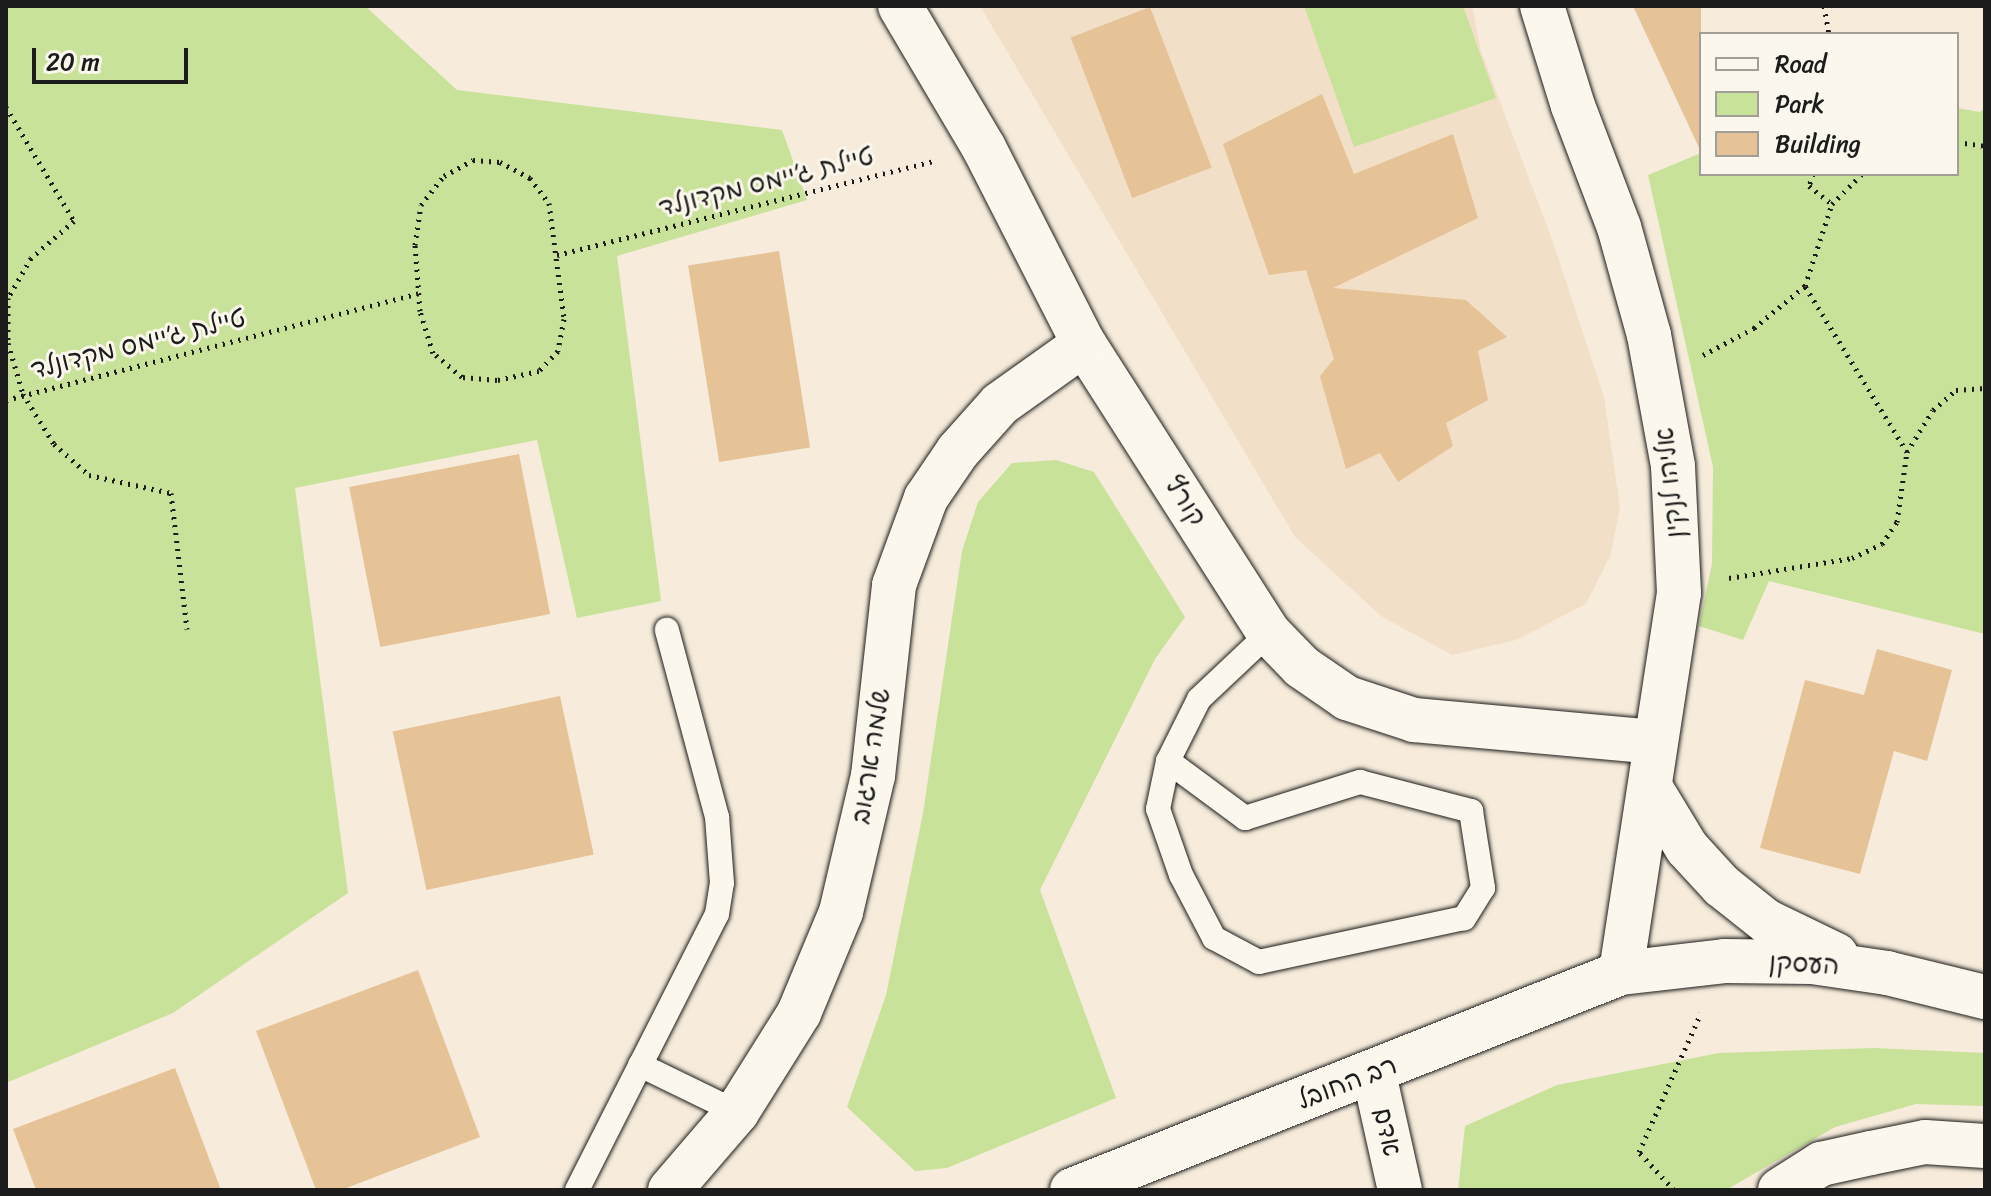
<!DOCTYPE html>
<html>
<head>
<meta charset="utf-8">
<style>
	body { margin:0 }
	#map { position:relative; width:1991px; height:1196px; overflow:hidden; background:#f7ecdb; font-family:Sriracha,"Playpen Sans Hebrew",sans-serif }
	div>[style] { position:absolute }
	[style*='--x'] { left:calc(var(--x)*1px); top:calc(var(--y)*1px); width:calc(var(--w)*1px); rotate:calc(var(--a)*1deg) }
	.built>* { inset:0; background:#f2dfc7 }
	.green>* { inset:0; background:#c8e299 }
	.building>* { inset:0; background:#e6c297; transform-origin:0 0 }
	.path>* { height:5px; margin-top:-2.5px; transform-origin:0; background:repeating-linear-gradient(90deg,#1c1c1c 0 2px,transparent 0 8px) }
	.roads { filter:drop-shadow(0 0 2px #1c1c1c) drop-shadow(0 0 2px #1c1c1c) }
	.service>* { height:24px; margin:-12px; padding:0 12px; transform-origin:12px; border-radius:12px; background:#fbf7ec }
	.minor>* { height:44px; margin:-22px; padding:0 22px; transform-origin:22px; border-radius:22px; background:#fbf7ec }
	.tertiary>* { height:44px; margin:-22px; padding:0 22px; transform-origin:22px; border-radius:22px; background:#fbf7ec }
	span { translate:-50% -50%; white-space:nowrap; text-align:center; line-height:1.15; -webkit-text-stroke:6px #fbf7ec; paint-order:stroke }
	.street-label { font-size:26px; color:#1c1c1c }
	.frame { position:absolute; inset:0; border:8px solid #1c1c1c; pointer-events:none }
	.legend { position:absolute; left:1699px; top:32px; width:260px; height:144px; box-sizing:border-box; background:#fbf7ec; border:2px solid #a29f99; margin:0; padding:10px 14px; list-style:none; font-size:24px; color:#1c1c1c }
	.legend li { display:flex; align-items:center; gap:16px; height:40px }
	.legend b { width:40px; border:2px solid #a29f99 }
	.scale { position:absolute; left:32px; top:48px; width:156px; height:36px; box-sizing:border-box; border:4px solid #1c1c1c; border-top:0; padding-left:10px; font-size:24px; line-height:28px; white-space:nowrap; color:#1c1c1c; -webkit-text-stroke:6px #fbf7ec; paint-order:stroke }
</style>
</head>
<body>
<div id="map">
	<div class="built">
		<i style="clip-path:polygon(980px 6px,1472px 6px,1481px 51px,1553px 242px,1604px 397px,1620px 507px,1611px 554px,1586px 604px,1516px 640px,1452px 655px,1381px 616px,1295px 537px)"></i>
	</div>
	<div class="green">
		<i style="clip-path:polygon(6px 6px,365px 6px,457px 90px,782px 130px,807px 200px,617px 256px,661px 601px,577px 618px,537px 440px,295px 488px,348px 893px,173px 1013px,6px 1083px)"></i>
		<i style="clip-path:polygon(1304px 6px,1463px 6px,1496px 98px,1354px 147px)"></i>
		<i style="clip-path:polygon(1957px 108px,1980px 112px,1985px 108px,1985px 634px,1769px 581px,1743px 640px,1699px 626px,1712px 564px,1713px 467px,1648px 175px,1701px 153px,1701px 174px,1957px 174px)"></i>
		<i style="clip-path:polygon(1056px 460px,1094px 472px,1185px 617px,1155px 659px,1040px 890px,1116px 1098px,947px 1168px,915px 1171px,847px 1107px,886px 995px,923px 813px,962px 551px,978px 502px,1012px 463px)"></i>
		<i style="clip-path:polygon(1874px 1048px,1985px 1053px,1985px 1106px,1916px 1104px,1835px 1127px,1726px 1190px,1458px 1190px,1465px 1126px,1557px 1085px,1719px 1053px)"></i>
	</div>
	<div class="building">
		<i style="clip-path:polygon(1633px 6px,1701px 6px,1701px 152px)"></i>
		<i style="left:1150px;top:7px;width:172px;height:85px;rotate:69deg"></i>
		<i style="clip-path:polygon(1322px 94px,1354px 174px,1453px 134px,1478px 218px,1333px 288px,1466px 300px,1507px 337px,1478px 351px,1488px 400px,1446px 423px,1453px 446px,1398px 482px,1380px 453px,1346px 469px,1320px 376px,1334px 359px,1306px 270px,1269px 275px,1223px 144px)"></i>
		<i style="left:779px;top:251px;width:199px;height:92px;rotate:81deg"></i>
		<i style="left:519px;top:454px;width:163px;height:173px;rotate:79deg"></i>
		<i style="clip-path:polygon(1877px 649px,1952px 670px,1927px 761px,1894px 751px,1860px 874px,1760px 848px,1805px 680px,1864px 695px)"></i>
		<i style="left:560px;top:696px;width:162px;height:171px;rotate:78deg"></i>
		<i style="clip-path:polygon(418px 970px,480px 1137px,341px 1190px,316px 1190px,256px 1031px)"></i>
		<i style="clip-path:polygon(175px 1068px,221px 1190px,36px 1190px,13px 1129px)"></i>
	</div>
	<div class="path">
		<i style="--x:1824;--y:6;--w:28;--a:80"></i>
		<i style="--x:6;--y:107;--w:133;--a:59.2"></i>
		<i style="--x:74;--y:221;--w:57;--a:139.3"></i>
		<i style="--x:31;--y:258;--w:46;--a:119.9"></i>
		<i style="--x:8;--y:298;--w:45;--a:90"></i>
		<i style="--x:8;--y:343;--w:53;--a:73.6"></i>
		<i style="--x:23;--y:394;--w:59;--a:58.2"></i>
		<i style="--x:54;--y:444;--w:47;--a:41.5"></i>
		<i style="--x:89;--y:475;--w:84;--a:12.4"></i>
		<i style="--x:171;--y:493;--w:137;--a:83.3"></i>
		<i style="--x:1957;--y:142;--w:28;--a:8"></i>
		<i style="--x:473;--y:160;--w:27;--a:4"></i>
		<i style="--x:500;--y:162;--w:34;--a:28"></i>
		<i style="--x:530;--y:178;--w:31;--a:53"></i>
		<i style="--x:549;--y:203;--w:117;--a:82.6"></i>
		<i style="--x:564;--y:319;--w:33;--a:101"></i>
		<i style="--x:558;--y:351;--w:28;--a:134"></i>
		<i style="--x:539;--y:371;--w:43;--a:167.9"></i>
		<i style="--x:497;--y:380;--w:35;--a:-175"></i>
		<i style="--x:462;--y:377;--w:38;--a:-140"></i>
		<i style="--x:433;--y:353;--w:44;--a:-107.2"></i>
		<i style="--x:420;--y:311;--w:66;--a:-94.3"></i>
		<i style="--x:415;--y:245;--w:40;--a:-81.5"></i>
		<i style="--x:421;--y:205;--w:37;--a:-52"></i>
		<i style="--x:444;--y:176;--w:33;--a:-29"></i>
		<i style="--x:1813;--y:174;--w:13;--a:108"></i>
		<i style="--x:1809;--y:186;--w:29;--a:38"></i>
		<i style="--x:557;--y:255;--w:388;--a:-14"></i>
		<i style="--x:1703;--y:355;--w:58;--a:-27.9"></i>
		<i style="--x:1754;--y:328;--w:66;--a:-39.5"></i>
		<i style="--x:1805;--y:286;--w:86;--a:-71.8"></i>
		<i style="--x:1832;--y:204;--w:42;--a:-45"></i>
		<i style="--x:6;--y:400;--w:427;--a:-14.5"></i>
		<i style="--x:1907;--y:452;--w:49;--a:-58.2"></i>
		<i style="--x:1933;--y:410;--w:30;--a:-41"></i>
		<i style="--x:1956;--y:390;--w:29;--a:-4"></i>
		<i style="--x:1729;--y:578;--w:125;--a:-9.2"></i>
		<i style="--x:1852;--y:558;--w:33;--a:-25"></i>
		<i style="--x:1882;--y:544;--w:27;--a:-56"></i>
		<i style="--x:1897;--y:522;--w:71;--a:-81.9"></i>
		<i style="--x:1907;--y:452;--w:195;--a:-121.6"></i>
		<i style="--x:1674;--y:1190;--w:52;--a:-132.6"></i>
		<i style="--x:1639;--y:1152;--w:152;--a:-66"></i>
	</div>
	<div class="roads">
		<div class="service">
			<i style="--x:1168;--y:761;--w:96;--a:36.5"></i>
			<i style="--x:1245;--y:818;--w:121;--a:-17.4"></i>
			<i style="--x:1360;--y:782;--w:115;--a:14.6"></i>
			<i style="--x:1471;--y:811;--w:78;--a:81.1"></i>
			<i style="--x:1483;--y:888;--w:36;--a:122"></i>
			<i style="--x:1464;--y:918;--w:210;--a:167.9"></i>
			<i style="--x:1259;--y:962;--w:51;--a:-151.9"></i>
			<i style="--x:1214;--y:938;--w:71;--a:-117.6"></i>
			<i style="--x:1181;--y:875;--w:70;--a:-109.2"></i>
			<i style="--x:1158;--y:809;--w:49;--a:-78.2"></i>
			<i style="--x:1168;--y:761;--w:69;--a:-63.4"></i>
			<i style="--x:1199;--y:699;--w:96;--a:-43.3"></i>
			<i style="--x:640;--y:1065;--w:108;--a:25.9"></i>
			<i style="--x:577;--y:1190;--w:309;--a:-63.1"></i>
			<i style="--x:717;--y:914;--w:31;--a:-81"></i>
			<i style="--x:722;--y:883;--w:66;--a:-94.3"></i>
			<i style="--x:717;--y:817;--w:194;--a:-105"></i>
		</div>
		<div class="minor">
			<i style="--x:900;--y:6;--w:165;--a:59.4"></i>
			<i style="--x:984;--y:148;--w:220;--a:63"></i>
			<i style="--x:1084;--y:344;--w:343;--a:57.4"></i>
			<i style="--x:1269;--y:633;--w:47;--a:45.9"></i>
			<i style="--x:1302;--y:667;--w:55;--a:34.6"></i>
			<i style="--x:1347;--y:698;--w:71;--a:18.2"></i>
			<i style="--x:1414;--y:720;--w:241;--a:5.2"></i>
			<i style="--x:1374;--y:1074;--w:119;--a:77.4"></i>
			<i style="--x:670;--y:1190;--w:103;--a:-49.3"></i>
			<i style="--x:737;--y:1112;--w:117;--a:-57.9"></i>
			<i style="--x:799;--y:1013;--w:109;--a:-67.4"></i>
			<i style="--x:841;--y:912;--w:140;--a:-76.8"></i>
			<i style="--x:873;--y:776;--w:192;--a:-83.7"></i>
			<i style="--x:894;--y:585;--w:93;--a:-69.8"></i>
			<i style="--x:926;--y:498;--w:57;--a:-55.8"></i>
			<i style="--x:958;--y:451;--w:63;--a:-48.2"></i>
			<i style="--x:1000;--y:404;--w:103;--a:-35.5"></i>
			<i style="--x:1780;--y:1190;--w:49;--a:-32.4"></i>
			<i style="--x:1821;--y:1164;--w:51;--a:-12.4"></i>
			<i style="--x:1871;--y:1153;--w:55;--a:-11.5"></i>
			<i style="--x:1925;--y:1142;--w:60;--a:3.8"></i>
		</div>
		<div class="tertiary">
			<i style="--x:1542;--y:6;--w:105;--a:72.8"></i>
			<i style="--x:1573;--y:106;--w:129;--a:69.2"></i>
			<i style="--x:1619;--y:227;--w:112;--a:74.5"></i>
			<i style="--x:1649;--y:335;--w:133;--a:79.6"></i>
			<i style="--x:1673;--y:466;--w:127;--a:87.3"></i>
			<i style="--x:1679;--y:593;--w:384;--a:98.7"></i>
			<i style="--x:1650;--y:787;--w:71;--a:58.8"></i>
			<i style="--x:1687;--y:848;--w:52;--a:47.4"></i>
			<i style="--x:1722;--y:886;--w:56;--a:38.5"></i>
			<i style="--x:1766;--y:921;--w:78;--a:25.9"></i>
			<i style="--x:1072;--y:1190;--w:590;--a:-21.57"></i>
			<i style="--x:1621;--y:973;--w:104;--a:-6.6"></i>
			<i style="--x:1724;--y:961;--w:88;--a:0.7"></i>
			<i style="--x:1812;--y:962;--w:76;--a:8.3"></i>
			<i style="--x:1887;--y:973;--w:101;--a:13.8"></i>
		</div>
	</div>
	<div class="street-label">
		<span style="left:766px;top:182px;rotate:-14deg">טיילת ג׳יימס מקדונלד</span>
		<span style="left:138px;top:344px;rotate:-14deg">טיילת ג׳יימס מקדונלד</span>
		<span style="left:1670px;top:483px;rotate:-96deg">אליהו לנקין</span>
		<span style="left:1185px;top:501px;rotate:57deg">קורץ</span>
		<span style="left:871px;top:756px;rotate:-81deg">שלמה ארגוב</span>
		<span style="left:1804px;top:964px;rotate:3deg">העסקן</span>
		<span style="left:1347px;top:1083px;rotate:-21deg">רב החובל</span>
		<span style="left:1387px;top:1132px;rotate:77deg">אדם</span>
	</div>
	<div class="frame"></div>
	<ul class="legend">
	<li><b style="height:10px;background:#fbf7ec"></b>Road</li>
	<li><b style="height:22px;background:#c8e299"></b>Park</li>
	<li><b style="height:22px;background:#e6c297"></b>Building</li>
	</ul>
	<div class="scale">20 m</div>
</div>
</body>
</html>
